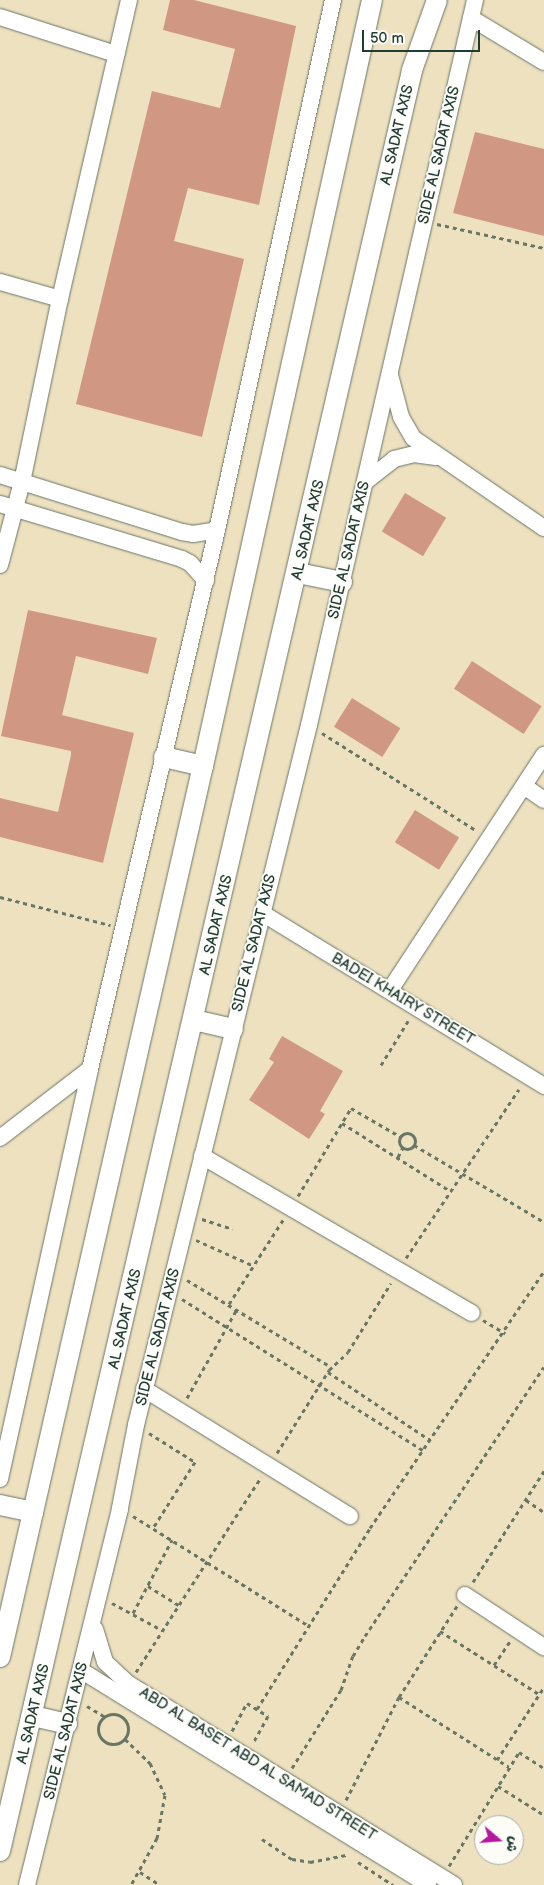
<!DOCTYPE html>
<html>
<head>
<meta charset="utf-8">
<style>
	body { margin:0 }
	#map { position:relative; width:544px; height:1885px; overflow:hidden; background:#eee1c0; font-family:"Balsamiq Sans","Playpen Sans Arabic",sans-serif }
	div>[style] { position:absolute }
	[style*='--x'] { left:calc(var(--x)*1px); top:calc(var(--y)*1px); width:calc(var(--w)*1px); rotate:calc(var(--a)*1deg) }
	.building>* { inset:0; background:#d09882; transform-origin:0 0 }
	.path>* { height:3px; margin-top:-1.5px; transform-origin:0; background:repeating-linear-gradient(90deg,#677665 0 4px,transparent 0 8px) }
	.path>.ring { margin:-1.5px; padding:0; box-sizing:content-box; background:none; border:3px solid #677665; border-radius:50% }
	.roads { filter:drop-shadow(0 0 1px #677665) drop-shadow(0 0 1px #677665) }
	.minor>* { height:16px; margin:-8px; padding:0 8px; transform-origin:8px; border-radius:8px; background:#fff }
	.major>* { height:20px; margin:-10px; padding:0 10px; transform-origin:10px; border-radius:10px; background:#fff }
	span { translate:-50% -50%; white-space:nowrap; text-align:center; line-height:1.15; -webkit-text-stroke:4px #fdfcf7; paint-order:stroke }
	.street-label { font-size:15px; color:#1f3d34 }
	.north { position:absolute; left:474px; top:1815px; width:50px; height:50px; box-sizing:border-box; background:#fdfcf7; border:1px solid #a4b0a9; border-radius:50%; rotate:108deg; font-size:14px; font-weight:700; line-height:20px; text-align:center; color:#1f3d34 }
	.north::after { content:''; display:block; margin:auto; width:18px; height:22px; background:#b5179e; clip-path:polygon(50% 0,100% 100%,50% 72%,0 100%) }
	.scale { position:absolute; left:362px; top:30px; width:118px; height:22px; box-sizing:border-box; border:2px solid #1f3d34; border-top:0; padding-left:6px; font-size:15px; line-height:18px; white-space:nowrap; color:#1f3d34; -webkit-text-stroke:4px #fdfcf7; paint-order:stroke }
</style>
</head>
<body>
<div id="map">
	<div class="building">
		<i style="clip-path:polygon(170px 0,194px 0,296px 26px,259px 205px,188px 188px,174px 241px,244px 259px,202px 437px,76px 404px,152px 91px,220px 108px,235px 49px,163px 30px)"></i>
		<i style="clip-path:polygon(475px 132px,544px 149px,544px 236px,453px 213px)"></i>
		<i style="left:405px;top:493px;width:48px;height:45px;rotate:31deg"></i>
		<i style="clip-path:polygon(28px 610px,157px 638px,148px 674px,76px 656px,65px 703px,62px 715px,134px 733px,103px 863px,0 837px,0 798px,58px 812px,71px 755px,71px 751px,1px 736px)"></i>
		<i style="left:472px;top:661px;width:83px;height:33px;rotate:33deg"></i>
		<i style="left:352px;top:698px;width:57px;height:34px;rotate:32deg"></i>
		<i style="left:415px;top:810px;width:52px;height:38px;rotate:32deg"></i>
		<i style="clip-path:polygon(282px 1036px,343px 1071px,320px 1111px,325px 1114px,309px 1139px,249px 1100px,274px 1062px,269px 1059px)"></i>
	</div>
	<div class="path">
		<i style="--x:437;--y:224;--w:110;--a:12.6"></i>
		<i style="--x:322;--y:733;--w:183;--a:32.3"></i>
		<i style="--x:0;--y:897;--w:114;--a:14.3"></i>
		<i style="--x:381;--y:1065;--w:52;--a:-58.5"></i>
		<i style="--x:342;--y:1123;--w:126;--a:32.1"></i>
		<i class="ring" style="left:399px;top:1133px;width:13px;height:13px"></i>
		<i style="--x:414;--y:1145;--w:151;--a:30.6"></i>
		<i style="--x:398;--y:1157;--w:11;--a:-63"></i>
		<i style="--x:298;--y:1196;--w:103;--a:-58.9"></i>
		<i style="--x:351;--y:1108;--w:58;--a:30.1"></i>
		<i style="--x:202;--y:1219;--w:32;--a:18"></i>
		<i style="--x:196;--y:1240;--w:61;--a:24.1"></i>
		<i style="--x:406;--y:1258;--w:203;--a:-56.2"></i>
		<i style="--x:187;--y:1280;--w:168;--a:31.1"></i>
		<i style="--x:182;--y:1299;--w:284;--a:32.1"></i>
		<i style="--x:229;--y:1304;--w:100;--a:-57.3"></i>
		<i style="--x:483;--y:1320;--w:26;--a:31"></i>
		<i style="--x:328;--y:1372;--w:123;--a:33.7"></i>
		<i style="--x:187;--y:1398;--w:102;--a:-60.7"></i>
		<i style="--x:149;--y:1433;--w:54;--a:32.2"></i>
		<i style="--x:195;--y:1462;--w:78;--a:122.5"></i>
		<i style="--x:277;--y:1453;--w:98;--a:-57.9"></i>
		<i style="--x:329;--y:1370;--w:26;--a:-43"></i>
		<i style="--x:348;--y:1352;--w:81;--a:-58.1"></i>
		<i style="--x:526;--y:1500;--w:22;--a:34"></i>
		<i style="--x:133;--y:1516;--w:208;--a:32"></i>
		<i style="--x:473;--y:1582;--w:132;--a:-57.4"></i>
		<i style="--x:148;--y:1586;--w:36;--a:32"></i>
		<i style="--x:112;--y:1603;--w:57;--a:28.4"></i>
		<i style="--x:133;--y:1613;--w:83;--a:-61.9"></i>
		<i style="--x:440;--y:1631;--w:117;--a:32.5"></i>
		<i style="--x:494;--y:1665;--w:29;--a:-56"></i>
		<i style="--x:136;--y:1672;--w:232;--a:-57.3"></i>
		<i style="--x:399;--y:1697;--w:130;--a:32.5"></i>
		<i style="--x:87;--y:1706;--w:21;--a:31"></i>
		<i style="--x:257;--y:1709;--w:213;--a:-58"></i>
		<i style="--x:370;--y:1528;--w:310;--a:-55.9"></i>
		<i class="ring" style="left:98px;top:1714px;width:27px;height:27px"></i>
		<i style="--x:232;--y:1731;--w:32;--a:-62"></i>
		<i style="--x:247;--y:1703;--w:25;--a:32"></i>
		<i style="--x:268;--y:1716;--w:31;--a:119"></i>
		<i style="--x:125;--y:1739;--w:35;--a:44"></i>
		<i style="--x:150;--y:1763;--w:35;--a:65"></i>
		<i style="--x:165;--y:1795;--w:44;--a:100.5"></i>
		<i style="--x:157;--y:1838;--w:54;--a:119"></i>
		<i style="--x:497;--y:1760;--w:87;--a:-57.2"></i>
		<i style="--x:292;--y:1768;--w:92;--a:-57.9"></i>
		<i style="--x:341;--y:1690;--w:36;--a:-71"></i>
		<i style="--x:353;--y:1656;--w:23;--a:-59"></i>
		<i style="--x:365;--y:1636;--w:323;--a:-56.4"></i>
		<i style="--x:498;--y:1786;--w:54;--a:32.2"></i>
		<i style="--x:346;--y:1800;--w:116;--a:-62.8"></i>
		<i style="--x:399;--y:1697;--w:108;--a:-57.5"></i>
		<i style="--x:262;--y:1839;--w:36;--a:34"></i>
		<i style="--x:292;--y:1859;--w:18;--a:9"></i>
		<i style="--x:310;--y:1862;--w:38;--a:-11"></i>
		<i style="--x:358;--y:1862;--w:42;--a:33.3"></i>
		<i style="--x:449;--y:1866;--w:134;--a:-58.4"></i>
		<i style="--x:519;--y:1752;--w:30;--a:33"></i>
		<i style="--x:140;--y:1872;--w:24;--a:33"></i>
	</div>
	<div class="roads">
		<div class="minor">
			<i style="--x:0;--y:17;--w:122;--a:17.7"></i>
			<i style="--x:471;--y:18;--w:85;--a:31.1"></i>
			<i style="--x:0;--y:282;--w:62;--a:15.8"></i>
			<i style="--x:390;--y:375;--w:43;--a:75.3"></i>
			<i style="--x:401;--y:417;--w:24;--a:60"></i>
			<i style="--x:413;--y:438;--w:159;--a:34.5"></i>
			<i style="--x:0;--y:475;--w:191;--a:17.4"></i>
			<i style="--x:182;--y:532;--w:11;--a:10"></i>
			<i style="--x:193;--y:534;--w:24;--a:-9"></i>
			<i style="--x:365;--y:482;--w:37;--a:-38"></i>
			<i style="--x:394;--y:459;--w:21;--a:-14"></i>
			<i style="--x:414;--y:454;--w:22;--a:8"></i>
			<i style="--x:0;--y:504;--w:190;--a:16.8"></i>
			<i style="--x:182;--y:559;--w:9;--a:27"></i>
			<i style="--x:190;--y:563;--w:24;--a:48"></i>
			<i style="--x:0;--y:565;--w:86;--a:-75.2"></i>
			<i style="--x:22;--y:482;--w:187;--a:-78.3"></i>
			<i style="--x:60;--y:299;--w:307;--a:-77"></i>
			<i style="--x:524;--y:786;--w:24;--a:35"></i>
			<i style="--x:262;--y:913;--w:331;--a:31.5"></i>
			<i style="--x:390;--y:990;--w:281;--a:-56.8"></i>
			<i style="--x:0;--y:1138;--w:113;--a:-37.5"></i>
			<i style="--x:202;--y:1156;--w:312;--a:30.2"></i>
			<i style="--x:144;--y:1389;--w:242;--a:31.7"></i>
			<i style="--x:0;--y:1479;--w:420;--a:-77.6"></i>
			<i style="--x:90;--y:1069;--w:554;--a:-76.74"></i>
			<i style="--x:217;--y:530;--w:543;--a:-77.65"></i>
			<i style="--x:465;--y:1595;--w:95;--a:33.4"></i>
			<i style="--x:95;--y:1629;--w:34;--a:73"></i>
			<i style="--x:105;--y:1662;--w:33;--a:43"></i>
			<i style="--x:129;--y:1684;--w:382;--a:31.7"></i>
			<i style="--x:82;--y:1671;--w:407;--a:31.7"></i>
			<i style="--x:27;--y:1885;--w:388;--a:-76.1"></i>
			<i style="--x:120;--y:1508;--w:85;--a:-79.1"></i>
			<i style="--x:136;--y:1425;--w:721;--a:-76.12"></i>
			<i style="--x:309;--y:725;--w:744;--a:-77.1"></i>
		</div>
		<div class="major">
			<i style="--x:298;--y:573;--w:45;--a:11.6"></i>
			<i style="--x:164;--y:757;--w:40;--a:13"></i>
			<i style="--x:194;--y:1020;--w:40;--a:13"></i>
			<i style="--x:0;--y:1505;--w:34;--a:12"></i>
			<i style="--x:0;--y:1657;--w:914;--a:-77.17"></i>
			<i style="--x:203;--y:766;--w:784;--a:-77.56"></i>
			<i style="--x:33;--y:1716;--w:35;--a:13"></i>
			<i style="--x:0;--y:1851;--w:1828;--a:-76.97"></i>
			<i style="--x:412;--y:70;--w:74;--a:-70.3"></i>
		</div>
	</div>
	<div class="street-label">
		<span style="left:397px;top:135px;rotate:-77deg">AL SADAT AXIS</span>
		<span style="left:439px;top:155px;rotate:-77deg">SIDE AL SADAT AXIS</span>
		<span style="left:308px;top:530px;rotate:-77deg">AL SADAT AXIS</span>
		<span style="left:349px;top:550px;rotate:-77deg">SIDE AL SADAT AXIS</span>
		<span style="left:216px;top:925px;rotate:-77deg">AL SADAT AXIS</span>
		<span style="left:254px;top:943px;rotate:-76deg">SIDE AL SADAT AXIS</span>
		<span style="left:403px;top:999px;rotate:31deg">BADEI KHAIRY STREET</span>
		<span style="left:125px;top:1319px;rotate:-77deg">AL SADAT AXIS</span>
		<span style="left:158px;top:1337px;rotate:-76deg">SIDE AL SADAT AXIS</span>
		<span style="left:33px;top:1714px;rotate:-77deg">AL SADAT AXIS</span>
		<span style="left:66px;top:1731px;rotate:-76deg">SIDE AL SADAT AXIS</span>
		<span style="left:258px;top:1764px;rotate:32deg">ABD AL BASET ABD AL SAMAD STREET</span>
	</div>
	<div class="north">ش</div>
	<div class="scale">50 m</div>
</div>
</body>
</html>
